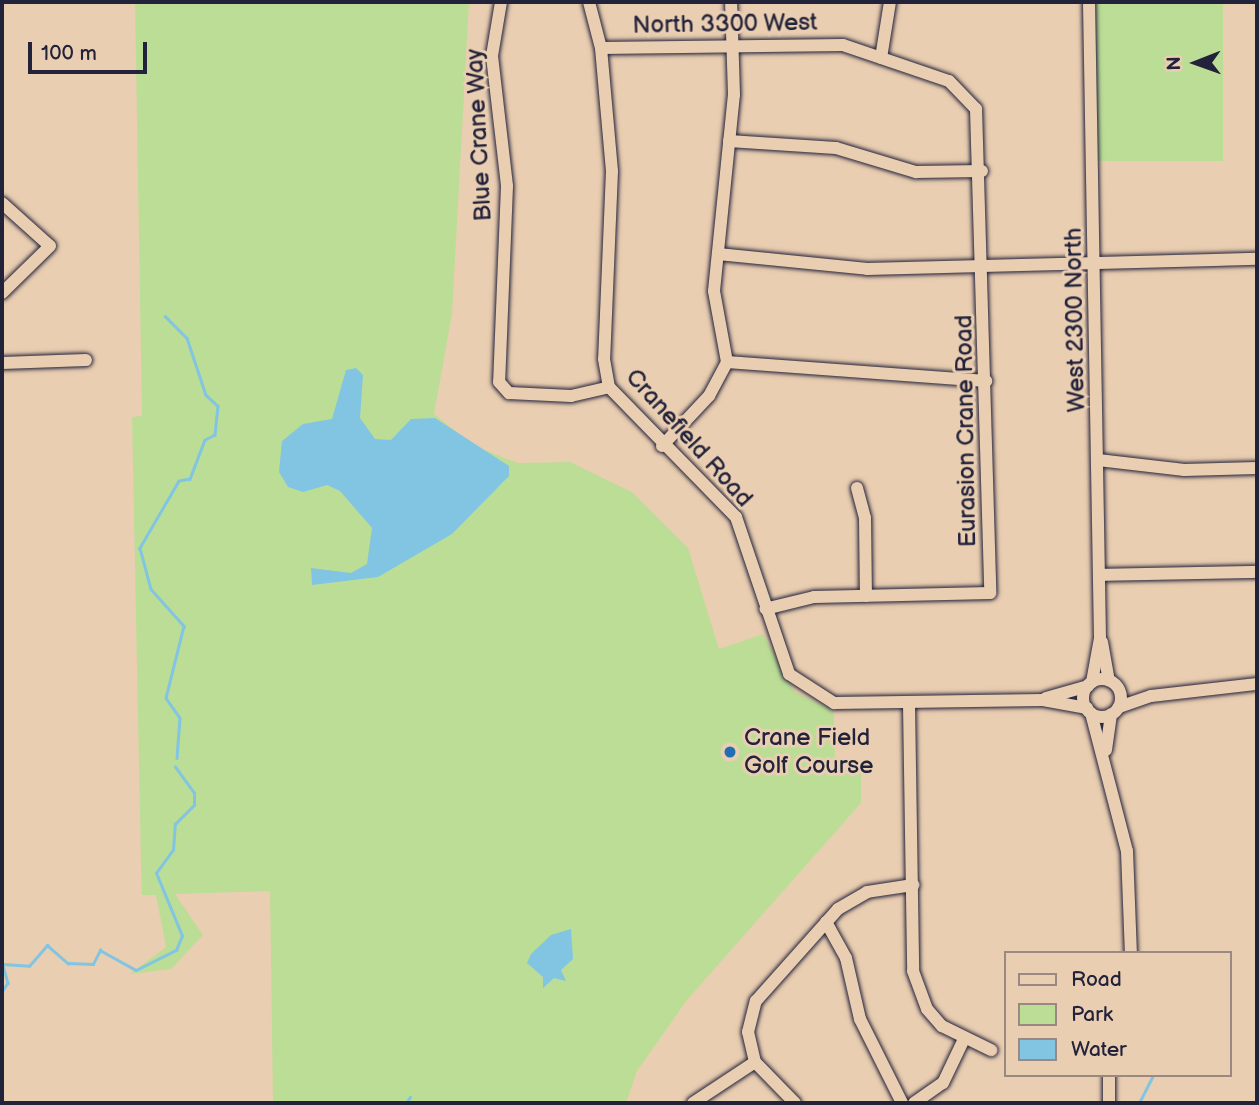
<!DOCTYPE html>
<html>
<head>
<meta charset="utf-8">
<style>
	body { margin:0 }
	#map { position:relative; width:1259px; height:1105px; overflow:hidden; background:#eaceb1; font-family:"Balsamiq Sans",sans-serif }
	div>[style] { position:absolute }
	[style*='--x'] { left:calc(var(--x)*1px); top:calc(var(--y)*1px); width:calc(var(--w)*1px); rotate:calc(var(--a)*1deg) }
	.green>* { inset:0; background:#bcdd96; transform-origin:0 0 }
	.water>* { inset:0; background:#81c5e2 }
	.stream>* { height:2.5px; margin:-1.25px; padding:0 1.25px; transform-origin:1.25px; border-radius:1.25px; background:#81c5e2 }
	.roads { filter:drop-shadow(0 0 2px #22223b) drop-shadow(0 0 2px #22223b) }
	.minor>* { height:12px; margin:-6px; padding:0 6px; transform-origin:6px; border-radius:6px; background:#eaceb1 }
	.minor>.ring { margin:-6px; padding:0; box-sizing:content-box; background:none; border:12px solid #eaceb1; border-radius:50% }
	.dots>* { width:19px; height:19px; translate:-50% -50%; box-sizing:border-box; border:4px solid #eaceb1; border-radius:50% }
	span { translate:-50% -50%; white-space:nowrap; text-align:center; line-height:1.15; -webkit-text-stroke:6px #eaceb1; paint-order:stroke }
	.street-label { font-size:24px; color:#22223b }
	.poi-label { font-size:24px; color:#22223b }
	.left { translate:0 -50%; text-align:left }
	.frame { position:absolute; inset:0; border:4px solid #22223b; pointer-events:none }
	.legend { position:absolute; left:1004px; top:951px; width:228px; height:126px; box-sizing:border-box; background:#eaceb1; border:2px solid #9a8982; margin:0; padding:9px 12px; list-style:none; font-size:21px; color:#22223b }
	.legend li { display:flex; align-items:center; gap:14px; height:35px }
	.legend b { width:35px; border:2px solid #9a8982 }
	.north { position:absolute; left:1161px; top:28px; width:70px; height:70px; -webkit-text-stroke:5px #eaceb1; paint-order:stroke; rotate:269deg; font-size:19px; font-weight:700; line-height:28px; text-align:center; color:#22223b }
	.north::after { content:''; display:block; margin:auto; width:24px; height:32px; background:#22223b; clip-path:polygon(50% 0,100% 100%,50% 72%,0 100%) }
	.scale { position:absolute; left:28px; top:42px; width:119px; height:32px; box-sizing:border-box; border:4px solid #22223b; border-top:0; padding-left:9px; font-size:21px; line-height:24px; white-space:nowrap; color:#22223b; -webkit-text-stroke:5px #eaceb1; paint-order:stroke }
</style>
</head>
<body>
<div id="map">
	<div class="green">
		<i style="clip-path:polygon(135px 2px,469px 2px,452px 314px,434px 414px,474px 446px,518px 463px,570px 462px,632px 492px,688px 548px,719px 649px,763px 634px,795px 692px,834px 711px,835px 761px,861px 761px,861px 803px,687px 1000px,637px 1071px,626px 1103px,273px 1103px,270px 891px,175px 894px,203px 935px,171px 969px,130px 974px,166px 947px,156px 895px,142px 895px,141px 866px,132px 417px,142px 416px)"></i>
		<i style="left:1096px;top:2px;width:127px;height:159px"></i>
	</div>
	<div class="water">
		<i style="clip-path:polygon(356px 368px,363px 375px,360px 418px,375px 439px,391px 440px,411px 419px,435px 418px,509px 466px,509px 476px,452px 534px,378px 577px,312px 585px,311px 568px,351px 573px,367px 564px,372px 528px,340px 491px,327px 485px,303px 492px,288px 487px,279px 472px,282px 441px,303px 424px,332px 419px,346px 370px)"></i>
		<i style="clip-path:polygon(571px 929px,573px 959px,561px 970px,566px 981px,554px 978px,543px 988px,543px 977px,527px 963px,531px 954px,551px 935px)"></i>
	</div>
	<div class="stream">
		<i style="--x:165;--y:316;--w:31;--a:45"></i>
		<i style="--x:187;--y:338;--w:60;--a:71.6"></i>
		<i style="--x:206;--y:395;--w:16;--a:43"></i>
		<i style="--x:218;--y:406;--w:29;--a:96"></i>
		<i style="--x:215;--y:435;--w:11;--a:153"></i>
		<i style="--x:205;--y:440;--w:42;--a:111"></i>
		<i style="--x:190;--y:479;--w:11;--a:170"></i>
		<i style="--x:179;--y:481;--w:78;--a:120.2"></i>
		<i style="--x:140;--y:548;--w:42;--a:75"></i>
		<i style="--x:151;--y:589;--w:50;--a:48.3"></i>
		<i style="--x:184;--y:626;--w:74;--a:104"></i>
		<i style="--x:166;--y:698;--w:24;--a:55"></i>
		<i style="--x:180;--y:718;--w:40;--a:94.3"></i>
		<i style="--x:2;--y:962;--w:22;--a:74"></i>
		<i style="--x:8;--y:983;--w:11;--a:124"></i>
		<i style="--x:3;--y:964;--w:26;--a:4"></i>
		<i style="--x:29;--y:966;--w:28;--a:-49"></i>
		<i style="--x:47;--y:945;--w:28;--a:41"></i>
		<i style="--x:68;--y:963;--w:25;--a:2"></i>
		<i style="--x:93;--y:964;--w:16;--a:-63"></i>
		<i style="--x:100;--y:950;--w:41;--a:29.1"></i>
		<i style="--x:136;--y:970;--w:45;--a:-26.6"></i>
		<i style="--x:176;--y:950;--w:15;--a:-67"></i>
		<i style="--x:182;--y:936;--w:68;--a:-112.4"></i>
		<i style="--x:156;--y:873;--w:29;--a:-54"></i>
		<i style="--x:173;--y:850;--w:26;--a:-86"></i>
		<i style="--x:175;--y:824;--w:27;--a:-45"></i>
		<i style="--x:194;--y:805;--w:12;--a:-90"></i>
		<i style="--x:194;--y:793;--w:32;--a:-126"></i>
		<i style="--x:406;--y:1103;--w:7;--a:-56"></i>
		<i style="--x:1139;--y:1103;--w:31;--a:-63"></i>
	</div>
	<div class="roads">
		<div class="minor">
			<i style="--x:501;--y:2;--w:55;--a:99.5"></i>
			<i style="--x:492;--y:56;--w:131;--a:83.4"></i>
			<i style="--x:507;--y:186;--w:196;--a:92.3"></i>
			<i style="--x:499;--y:382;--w:15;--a:48"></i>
			<i style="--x:509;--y:393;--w:62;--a:2.8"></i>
			<i style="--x:571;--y:396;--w:39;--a:-13"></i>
			<i style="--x:589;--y:2;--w:48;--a:75.4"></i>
			<i style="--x:601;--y:48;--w:123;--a:84.9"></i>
			<i style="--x:612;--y:171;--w:188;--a:92.4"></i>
			<i style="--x:604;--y:359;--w:28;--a:80"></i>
			<i style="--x:609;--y:387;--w:182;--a:45.7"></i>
			<i style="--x:736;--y:517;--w:166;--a:71.3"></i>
			<i style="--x:789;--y:674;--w:54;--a:32.8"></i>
			<i style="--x:834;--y:703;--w:209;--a:-0.8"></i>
			<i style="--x:1043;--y:700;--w:45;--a:10.3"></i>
			<i style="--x:1089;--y:2;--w:636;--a:89.01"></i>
			<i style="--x:1100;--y:638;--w:45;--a:100.3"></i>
			<i style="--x:601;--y:48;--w:242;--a:-0.7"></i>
			<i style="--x:843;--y:45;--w:112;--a:18.8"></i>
			<i style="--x:949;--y:81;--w:39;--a:46"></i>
			<i style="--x:976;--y:109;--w:484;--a:88.3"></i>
			<i style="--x:990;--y:593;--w:176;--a:178.7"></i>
			<i style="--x:814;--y:597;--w:50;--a:166.2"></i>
			<i style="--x:881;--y:58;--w:57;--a:-80.9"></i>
			<i style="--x:729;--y:141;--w:107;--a:3.7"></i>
			<i style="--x:836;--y:148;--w:84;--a:16.7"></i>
			<i style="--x:916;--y:172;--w:66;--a:-0.9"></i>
			<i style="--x:2;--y:203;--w:64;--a:41.9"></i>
			<i style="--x:50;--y:246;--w:67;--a:135.6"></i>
			<i style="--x:718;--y:254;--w:150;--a:5.7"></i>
			<i style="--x:867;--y:269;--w:390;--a:-1.5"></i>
			<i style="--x:727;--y:362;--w:260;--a:4.2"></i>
			<i style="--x:2;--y:363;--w:84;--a:-2"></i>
			<i style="--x:662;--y:446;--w:69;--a:-46.8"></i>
			<i style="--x:709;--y:396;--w:38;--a:-62"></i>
			<i style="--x:727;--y:362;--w:72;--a:-100.4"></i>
			<i style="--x:714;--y:291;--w:197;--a:-84.2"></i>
			<i style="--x:734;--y:95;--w:93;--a:-91.8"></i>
			<i style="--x:1098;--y:460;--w:87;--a:6.6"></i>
			<i style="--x:1184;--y:470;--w:73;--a:-1.6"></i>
			<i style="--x:857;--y:488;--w:31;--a:75"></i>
			<i style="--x:865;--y:518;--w:78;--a:89.3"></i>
			<i style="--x:1100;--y:575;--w:157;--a:-1.1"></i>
			<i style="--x:1102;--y:642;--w:39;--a:80"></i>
			<i class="ring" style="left:1083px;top:679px;width:26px;height:26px"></i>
			<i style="--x:1046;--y:698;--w:44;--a:-15.9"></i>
			<i style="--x:909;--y:704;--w:267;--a:89.1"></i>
			<i style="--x:913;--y:971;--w:40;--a:69.8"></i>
			<i style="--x:927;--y:1009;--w:23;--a:49"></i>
			<i style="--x:942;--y:1026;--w:55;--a:26.1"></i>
			<i style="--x:1119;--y:707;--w:34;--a:-19"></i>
			<i style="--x:1151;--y:696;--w:107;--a:-6.5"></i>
			<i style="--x:1091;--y:713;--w:143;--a:75.4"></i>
			<i style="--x:1127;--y:851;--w:102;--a:87.8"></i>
			<i style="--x:1106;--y:750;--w:36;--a:-82"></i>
			<i style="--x:826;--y:922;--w:41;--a:60.9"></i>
			<i style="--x:846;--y:958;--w:63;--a:77.1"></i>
			<i style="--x:860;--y:1019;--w:94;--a:63.4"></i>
			<i style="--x:1109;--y:1075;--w:28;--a:90"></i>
			<i style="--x:693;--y:1103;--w:74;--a:-33.5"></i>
			<i style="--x:795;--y:1103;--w:57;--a:-134.3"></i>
			<i style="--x:755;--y:1062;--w:31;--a:-103"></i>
			<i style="--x:748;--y:1032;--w:32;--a:-76"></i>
			<i style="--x:756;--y:1001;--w:123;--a:-48.3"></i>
			<i style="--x:838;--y:909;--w:34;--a:-30"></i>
			<i style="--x:867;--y:892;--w:47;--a:-8.7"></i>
			<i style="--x:914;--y:1103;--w:35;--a:-35"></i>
			<i style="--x:943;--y:1083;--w:47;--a:-64.5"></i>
		</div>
	</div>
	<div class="dots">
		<i style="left:730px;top:752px;background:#1f6fb2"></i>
	</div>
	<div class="street-label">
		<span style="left:725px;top:24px;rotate:-1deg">North 3300 West</span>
		<span style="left:479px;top:135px;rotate:-93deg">Blue Crane Way</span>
		<span style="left:1075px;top:320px;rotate:-91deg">West 2300 North</span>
		<span style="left:966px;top:431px;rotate:-91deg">Eurasion Crane Road</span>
		<span style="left:689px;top:438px;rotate:48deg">Cranefield Road</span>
	</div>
	<div class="poi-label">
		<span class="left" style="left:744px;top:752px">Crane Field<br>Golf Course</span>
	</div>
	<div class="frame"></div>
	<ul class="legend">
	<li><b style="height:9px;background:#eaceb1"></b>Road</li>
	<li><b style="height:19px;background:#bcdd96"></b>Park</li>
	<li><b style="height:19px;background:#81c5e2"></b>Water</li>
	</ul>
	<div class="north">N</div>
	<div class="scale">100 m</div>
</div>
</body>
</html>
